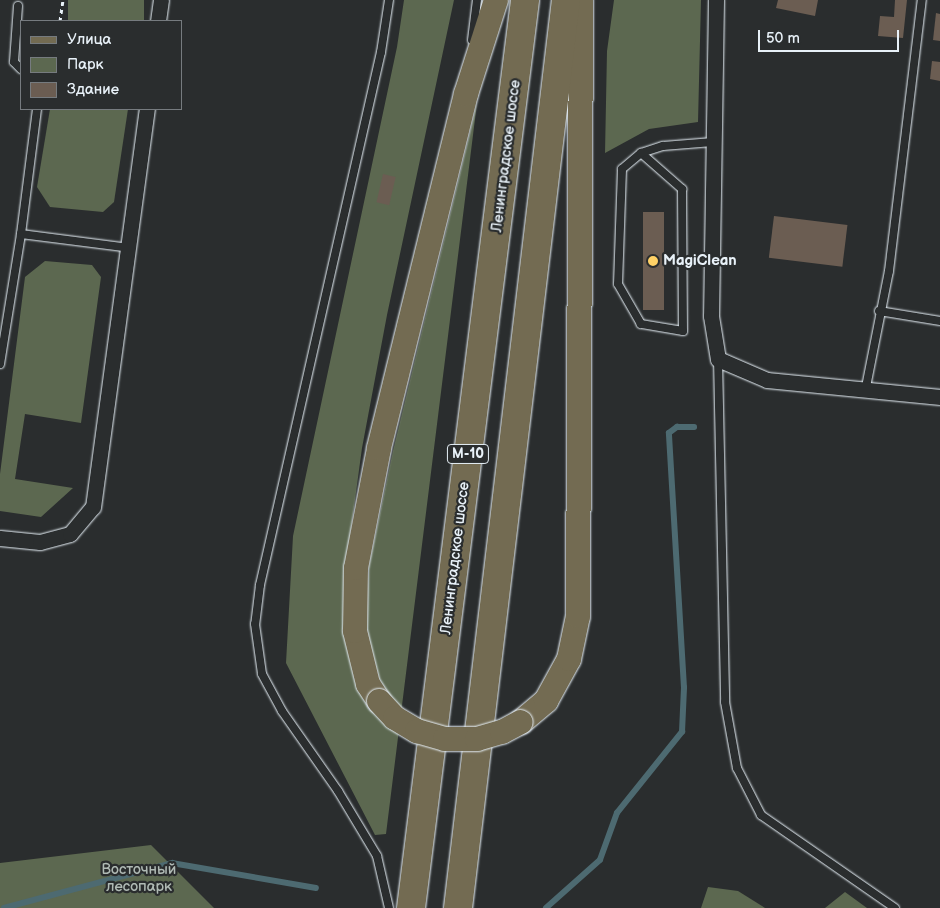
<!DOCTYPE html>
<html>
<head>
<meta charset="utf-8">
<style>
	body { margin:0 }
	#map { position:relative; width:940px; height:908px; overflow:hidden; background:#2a2d2e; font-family:"Balsamiq Sans",sans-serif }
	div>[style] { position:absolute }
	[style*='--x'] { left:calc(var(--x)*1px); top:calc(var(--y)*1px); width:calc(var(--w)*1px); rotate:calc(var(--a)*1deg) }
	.green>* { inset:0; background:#5c6850; transform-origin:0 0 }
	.stream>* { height:5.5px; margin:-2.75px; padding:0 2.75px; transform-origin:2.75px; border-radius:2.75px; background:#4d6a71 }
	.building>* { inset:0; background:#6b5d52; transform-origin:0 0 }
	.path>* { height:3px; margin-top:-1.5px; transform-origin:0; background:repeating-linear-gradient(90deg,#e8f1f8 0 4px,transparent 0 8px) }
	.roads { filter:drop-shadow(0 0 1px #e8f1f8) drop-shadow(0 0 1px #e8f1f8) }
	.lane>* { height:8px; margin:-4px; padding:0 4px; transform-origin:4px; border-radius:4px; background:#2a2d2e }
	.street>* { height:15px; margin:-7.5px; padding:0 7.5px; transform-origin:7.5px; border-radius:7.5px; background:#2a2d2e }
	.primary>* { height:24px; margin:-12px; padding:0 12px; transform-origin:12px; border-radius:12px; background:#736b52 }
	.highway>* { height:28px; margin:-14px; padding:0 14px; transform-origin:14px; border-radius:14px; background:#736b52 }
	.bridges { filter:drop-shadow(0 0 1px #e8f1f8) drop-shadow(0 0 1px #e8f1f8) }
	.primary-bridge>* { height:24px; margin:-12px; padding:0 12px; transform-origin:12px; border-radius:12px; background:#736b52 }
	.dots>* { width:14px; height:14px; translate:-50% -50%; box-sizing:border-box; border:2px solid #2a2d2e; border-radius:50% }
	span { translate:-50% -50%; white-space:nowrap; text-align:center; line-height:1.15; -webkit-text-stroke:4.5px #2a2d2e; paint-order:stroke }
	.shield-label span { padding:1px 4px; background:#2a2d2e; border:1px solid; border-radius:4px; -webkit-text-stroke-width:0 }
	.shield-label { font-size:14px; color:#e8f1f8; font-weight:700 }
	.street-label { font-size:15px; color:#e8f1f8 }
	.poi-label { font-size:15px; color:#e8f1f8; font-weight:700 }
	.left { translate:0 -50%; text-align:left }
	.park-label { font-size:15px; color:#b0bab5 }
	.legend { position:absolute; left:20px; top:20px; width:162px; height:90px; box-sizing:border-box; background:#2a2d2e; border:1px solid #767b7f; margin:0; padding:6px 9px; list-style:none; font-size:15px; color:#e8f1f8 }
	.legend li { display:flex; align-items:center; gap:10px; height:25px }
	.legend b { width:25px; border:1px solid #767b7f }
	.scale { position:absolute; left:758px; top:30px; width:141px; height:22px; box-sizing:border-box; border:2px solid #e8f1f8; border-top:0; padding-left:6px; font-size:15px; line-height:18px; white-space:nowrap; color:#e8f1f8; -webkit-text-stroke:4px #2a2d2e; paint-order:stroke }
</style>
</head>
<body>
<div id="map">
	<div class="green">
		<i style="left:68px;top:0;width:76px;height:21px"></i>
		<i style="clip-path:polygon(404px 0,454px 0,387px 315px,362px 448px,345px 573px,358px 689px,369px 710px,388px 695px,379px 678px,366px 629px,369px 566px,393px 451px,477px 103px,386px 834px,375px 835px,286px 663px,293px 536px,397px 47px)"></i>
		<i style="clip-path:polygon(614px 0,701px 0,698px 122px,649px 129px,605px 153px,607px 51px)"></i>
		<i style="clip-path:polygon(50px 109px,128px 109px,114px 202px,103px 212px,50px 207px,37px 187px)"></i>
		<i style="clip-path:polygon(45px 261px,92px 265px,101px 277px,81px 423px,25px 414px,15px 479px,73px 488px,41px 517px,0 511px,0 474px,25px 277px)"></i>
		<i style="clip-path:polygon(151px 845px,214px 908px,0 908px,0 863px)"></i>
		<i style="clip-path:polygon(708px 887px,738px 891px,765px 908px,701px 908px)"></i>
		<i style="clip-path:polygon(845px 892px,867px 908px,825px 908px)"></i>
	</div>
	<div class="stream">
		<i style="--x:4;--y:908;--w:174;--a:-15"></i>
		<i style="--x:172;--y:863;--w:146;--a:9.8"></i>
		<i style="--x:546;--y:908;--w:72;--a:-41.6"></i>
		<i style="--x:600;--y:860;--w:50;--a:-70.1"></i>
		<i style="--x:617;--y:813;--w:104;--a:-51.3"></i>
		<i style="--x:682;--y:732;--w:44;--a:-87.4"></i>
		<i style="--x:684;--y:688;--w:255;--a:-93.4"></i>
		<i style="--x:669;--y:433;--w:10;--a:-37"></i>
		<i style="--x:677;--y:427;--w:17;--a:0"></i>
	</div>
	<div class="building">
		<i style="clip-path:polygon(778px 0,818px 0,815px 16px,776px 8px)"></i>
		<i style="clip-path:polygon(895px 0,907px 0,903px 38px,878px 36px,880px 16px,894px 17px)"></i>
		<i style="clip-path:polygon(936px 13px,940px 14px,940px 41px,933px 40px)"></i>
		<i style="clip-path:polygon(932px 61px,940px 62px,940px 81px,930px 79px)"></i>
		<i style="left:383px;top:174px;width:13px;height:29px;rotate:13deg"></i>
		<i style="left:643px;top:212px;width:21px;height:98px"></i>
		<i style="left:774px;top:216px;width:74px;height:42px;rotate:7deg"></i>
	</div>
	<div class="path">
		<i style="--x:60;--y:21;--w:21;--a:-82"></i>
	</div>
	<div class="roads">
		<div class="lane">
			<i style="--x:389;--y:0;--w:53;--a:98.7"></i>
			<i style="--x:381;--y:52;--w:547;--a:102.79"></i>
			<i style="--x:260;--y:585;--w:39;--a:97"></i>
			<i style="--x:255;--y:624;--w:50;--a:82"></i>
			<i style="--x:262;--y:674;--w:42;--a:61.6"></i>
			<i style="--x:282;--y:711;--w:98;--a:55"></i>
			<i style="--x:338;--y:791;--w:76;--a:59"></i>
			<i style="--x:377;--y:856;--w:53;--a:77"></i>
			<i style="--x:18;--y:6;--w:56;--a:94.1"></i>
			<i style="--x:14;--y:62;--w:10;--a:45"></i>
			<i style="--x:472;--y:40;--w:40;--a:-82.9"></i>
			<i style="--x:641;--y:153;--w:55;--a:41.3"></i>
			<i style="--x:682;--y:189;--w:142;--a:89.6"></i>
			<i style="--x:683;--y:331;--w:43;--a:-170.5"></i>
			<i style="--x:641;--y:324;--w:46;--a:-119.9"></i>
			<i style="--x:618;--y:284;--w:115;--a:-88"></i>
			<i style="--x:622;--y:169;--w:25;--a:-40"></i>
			<i style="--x:641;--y:153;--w:23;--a:-18"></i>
			<i style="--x:663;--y:146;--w:50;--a:-4.6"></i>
			<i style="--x:21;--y:234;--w:126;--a:-82.7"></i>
			<i style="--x:879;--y:311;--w:62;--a:9.3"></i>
			<i style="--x:718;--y:359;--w:343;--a:88.8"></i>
			<i style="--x:725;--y:702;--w:67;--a:79.7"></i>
			<i style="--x:737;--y:768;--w:53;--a:62.9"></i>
			<i style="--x:761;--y:815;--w:163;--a:34.8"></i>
			<i style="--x:0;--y:364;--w:132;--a:-80.8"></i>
			<i style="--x:21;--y:234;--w:111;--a:7.3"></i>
			<i style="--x:866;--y:387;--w:118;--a:-78.8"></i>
			<i style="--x:889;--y:271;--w:273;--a:-83.1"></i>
		</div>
		<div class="street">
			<i style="--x:716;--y:0;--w:316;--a:90.9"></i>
			<i style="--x:711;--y:316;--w:44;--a:80.8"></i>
			<i style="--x:718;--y:359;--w:53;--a:23.2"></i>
			<i style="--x:767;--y:380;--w:174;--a:5.6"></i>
			<i style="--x:158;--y:21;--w:21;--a:-82"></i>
			<i style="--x:0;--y:538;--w:40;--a:5.7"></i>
			<i style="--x:40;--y:542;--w:31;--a:-15"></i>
			<i style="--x:70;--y:534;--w:35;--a:-50"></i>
			<i style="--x:93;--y:507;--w:402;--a:-82.3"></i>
		</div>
		<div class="primary">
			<i style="--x:379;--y:701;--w:20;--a:-123"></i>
			<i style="--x:368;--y:684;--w:55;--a:-103.8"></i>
			<i style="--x:355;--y:631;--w:63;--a:-89.1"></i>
			<i style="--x:356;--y:568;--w:122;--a:-79.1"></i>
			<i style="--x:379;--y:448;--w:365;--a:-76.2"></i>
			<i style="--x:466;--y:94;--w:99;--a:-72.3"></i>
			<i style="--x:521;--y:722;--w:33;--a:-40"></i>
			<i style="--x:546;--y:701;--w:48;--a:-61.3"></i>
			<i style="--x:569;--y:659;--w:44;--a:-78.2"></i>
			<i style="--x:578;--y:616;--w:616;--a:-89.72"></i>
		</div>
		<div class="highway">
			<i style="--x:411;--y:908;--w:915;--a:-82.84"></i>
			<i style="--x:458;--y:908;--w:914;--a:-83.22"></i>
		</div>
	</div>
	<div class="bridges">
		<div class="primary-bridge">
			<i style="--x:379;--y:701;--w:23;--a:47"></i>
			<i style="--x:395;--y:718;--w:26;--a:31"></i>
			<i style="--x:417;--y:731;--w:29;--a:16"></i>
			<i style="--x:445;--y:739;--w:32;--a:0"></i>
			<i style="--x:477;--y:739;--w:26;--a:-16"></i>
			<i style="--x:502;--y:732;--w:21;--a:-28"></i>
		</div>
	</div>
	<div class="dots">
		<i style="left:653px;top:261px;background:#ffd166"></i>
	</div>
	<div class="shield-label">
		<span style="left:468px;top:454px">М-10</span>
	</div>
	<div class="street-label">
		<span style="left:506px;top:156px;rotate:-83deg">Ленинградское шоссе</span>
		<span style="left:455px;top:558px;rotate:-83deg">Ленинградское шоссе</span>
	</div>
	<div class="poi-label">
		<span class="left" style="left:663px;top:261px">MagiClean</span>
	</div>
	<div class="park-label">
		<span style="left:139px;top:878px">Восточный<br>лесопарк</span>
	</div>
	<ul class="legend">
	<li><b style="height:6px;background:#736b52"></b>Улица</li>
	<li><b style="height:14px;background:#5c6850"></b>Парк</li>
	<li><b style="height:14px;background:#6b5d52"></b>Здание</li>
	</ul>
	<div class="scale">50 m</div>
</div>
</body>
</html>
